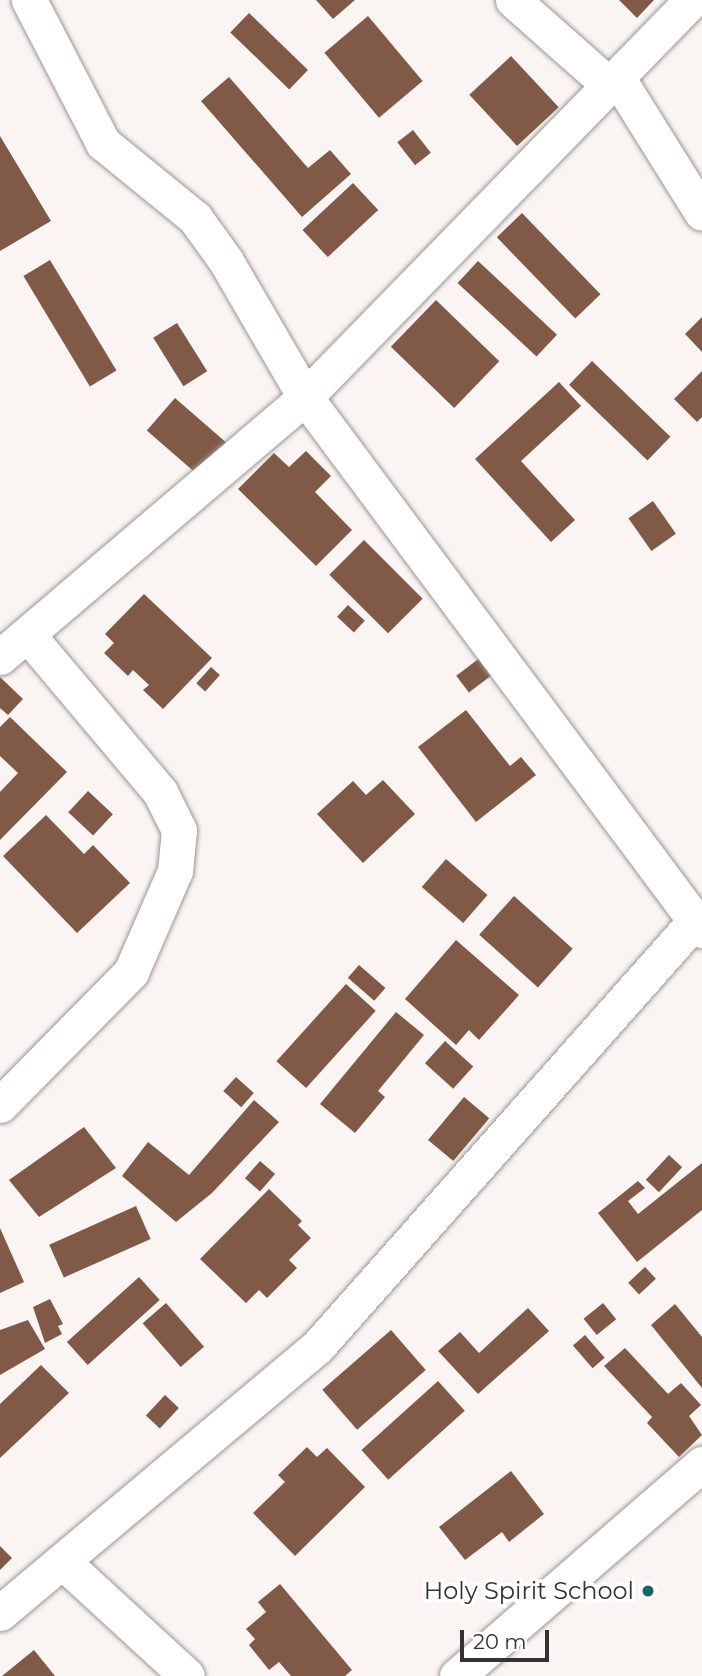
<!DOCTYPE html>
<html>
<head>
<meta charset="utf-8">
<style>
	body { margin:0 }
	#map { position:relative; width:702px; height:1676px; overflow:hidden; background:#faf5f3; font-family:Montserrat,sans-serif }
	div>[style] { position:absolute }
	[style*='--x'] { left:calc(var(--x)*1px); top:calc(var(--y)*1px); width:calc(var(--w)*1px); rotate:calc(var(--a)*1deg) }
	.building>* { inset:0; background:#815947; transform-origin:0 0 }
	.roads { filter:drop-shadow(0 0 2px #9a9694) drop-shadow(0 0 2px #9a9694) }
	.street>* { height:35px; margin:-17.5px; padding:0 17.5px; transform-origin:17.5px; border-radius:17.5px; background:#fff }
	.dots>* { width:19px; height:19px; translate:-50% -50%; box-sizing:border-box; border:4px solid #fff; border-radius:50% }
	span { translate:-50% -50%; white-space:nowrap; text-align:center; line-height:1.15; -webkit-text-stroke:7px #fff; paint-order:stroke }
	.poi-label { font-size:24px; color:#343231 }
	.right { translate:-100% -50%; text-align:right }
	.scale { position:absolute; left:460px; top:1630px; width:89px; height:32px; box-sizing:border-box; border:4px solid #343231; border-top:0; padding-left:9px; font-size:21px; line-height:24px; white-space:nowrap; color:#343231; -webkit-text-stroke:5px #fff; paint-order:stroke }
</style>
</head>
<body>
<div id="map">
	<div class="building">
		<i style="clip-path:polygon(316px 0,355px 0,333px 19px)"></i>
		<i style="clip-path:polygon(619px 0,654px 0,637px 18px)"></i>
		<i style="left:249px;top:13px;width:82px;height:27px;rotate:44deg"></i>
		<i style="left:368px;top:16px;width:85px;height:57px;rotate:50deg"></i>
		<i style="left:511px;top:56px;width:70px;height:57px;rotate:47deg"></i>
		<i style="clip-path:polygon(229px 77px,308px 168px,330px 150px,351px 174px,302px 217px,201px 101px)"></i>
		<i style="left:413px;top:130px;width:29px;height:20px;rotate:52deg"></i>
		<i style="clip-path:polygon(0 136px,51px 221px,0 251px)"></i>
		<i style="left:353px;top:183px;width:37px;height:69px;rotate:47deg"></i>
		<i style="left:522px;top:213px;width:113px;height:35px;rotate:46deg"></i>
		<i style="left:50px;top:260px;width:129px;height:31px;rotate:59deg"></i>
		<i style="left:478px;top:261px;width:108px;height:30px;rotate:43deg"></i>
		<i style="left:436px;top:300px;width:88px;height:65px;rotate:44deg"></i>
		<i style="clip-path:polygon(702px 317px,702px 352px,685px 334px)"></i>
		<i style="left:177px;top:323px;width:57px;height:28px;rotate:58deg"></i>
		<i style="left:592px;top:361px;width:109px;height:33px;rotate:44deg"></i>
		<i style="clip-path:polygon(702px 371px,702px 417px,697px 422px,674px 399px)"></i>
		<i style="clip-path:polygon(559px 382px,581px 406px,521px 461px,575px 520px,551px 542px,475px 459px)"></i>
		<i style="left:175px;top:398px;width:72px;height:43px;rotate:41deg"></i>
		<i style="clip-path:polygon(306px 451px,331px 476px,315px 492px,352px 530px,316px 566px,238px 489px,274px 453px,289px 467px)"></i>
		<i style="left:653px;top:501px;width:40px;height:30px;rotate:55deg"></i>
		<i style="left:364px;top:540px;width:83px;height:49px;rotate:45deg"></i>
		<i style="clip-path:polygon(144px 594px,212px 658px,163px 709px,143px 690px,149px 685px,133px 670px,128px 676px,104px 653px,114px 643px,105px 634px)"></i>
		<i style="left:348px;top:605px;width:23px;height:16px;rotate:43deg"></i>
		<i style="left:481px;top:657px;width:21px;height:31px;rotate:53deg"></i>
		<i style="left:211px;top:667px;width:12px;height:22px;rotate:42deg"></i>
		<i style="clip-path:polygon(0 677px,23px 699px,8px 715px,0 708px)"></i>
		<i style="clip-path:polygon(466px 710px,510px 766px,521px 757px,536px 775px,476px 822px,418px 747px)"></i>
		<i style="clip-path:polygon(10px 717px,67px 772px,0 840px,0 792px,18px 773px,0 756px,0 727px)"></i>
		<i style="clip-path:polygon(383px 780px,415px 814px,363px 863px,317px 814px,353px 781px,366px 795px)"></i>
		<i style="left:88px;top:791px;width:34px;height:29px;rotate:43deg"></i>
		<i style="clip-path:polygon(46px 815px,84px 854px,93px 845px,130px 883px,77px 933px,3px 856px)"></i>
		<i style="left:446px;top:859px;width:55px;height:37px;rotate:41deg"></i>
		<i style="left:514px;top:896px;width:79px;height:52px;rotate:42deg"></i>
		<i style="clip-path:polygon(456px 940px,519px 995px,479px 1040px,469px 1030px,456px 1045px,405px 999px)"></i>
		<i style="left:359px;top:965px;width:35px;height:17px;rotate:41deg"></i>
		<i style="left:346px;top:984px;width:40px;height:104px;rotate:42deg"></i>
		<i style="clip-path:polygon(396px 1012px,424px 1035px,378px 1091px,385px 1097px,355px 1133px,320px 1104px)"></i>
		<i style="left:445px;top:1041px;width:38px;height:30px;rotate:42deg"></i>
		<i style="left:236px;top:1077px;width:24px;height:19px;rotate:42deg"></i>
		<i style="left:464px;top:1097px;width:33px;height:56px;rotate:40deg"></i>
		<i style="clip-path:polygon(254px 1100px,279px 1122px,212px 1193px,176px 1222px,122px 1176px,148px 1142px,189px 1175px)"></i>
		<i style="clip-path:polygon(84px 1127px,116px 1168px,39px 1217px,9px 1180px)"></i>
		<i style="left:669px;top:1155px;width:18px;height:34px;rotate:43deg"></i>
		<i style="left:260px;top:1161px;width:20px;height:23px;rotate:41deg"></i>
		<i style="clip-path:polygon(702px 1163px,702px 1210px,637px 1262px,598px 1213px,638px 1181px,645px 1188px,628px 1201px,638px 1214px)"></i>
		<i style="clip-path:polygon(269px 1189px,302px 1221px,298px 1225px,311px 1238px,289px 1260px,297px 1268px,267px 1298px,259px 1290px,246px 1303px,200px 1259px)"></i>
		<i style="left:136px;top:1206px;width:36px;height:95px;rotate:66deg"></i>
		<i style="clip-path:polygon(0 1228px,24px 1282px,0 1293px)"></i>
		<i style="left:645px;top:1267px;width:16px;height:23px;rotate:47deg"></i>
		<i style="left:139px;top:1277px;width:31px;height:97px;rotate:48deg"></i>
		<i style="clip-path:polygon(50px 1299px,63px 1324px,58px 1326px,62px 1334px,45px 1343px,33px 1307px)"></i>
		<i style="left:166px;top:1303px;width:58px;height:31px;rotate:49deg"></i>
		<i style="left:603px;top:1303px;width:21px;height:25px;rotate:51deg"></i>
		<i style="clip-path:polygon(675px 1304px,702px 1337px,702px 1388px,651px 1325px)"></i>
		<i style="clip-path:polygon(528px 1308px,549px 1331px,478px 1394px,438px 1351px,460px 1332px,479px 1353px)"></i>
		<i style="clip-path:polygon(28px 1320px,45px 1349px,0 1375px,0 1330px)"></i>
		<i style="left:391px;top:1330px;width:53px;height:91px;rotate:49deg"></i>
		<i style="left:585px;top:1335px;width:30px;height:16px;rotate:49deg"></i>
		<i style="clip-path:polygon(625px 1348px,668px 1394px,681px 1383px,701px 1405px,689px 1416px,702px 1435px,679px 1457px,647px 1423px,652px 1417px,604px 1366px)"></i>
		<i style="clip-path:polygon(41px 1365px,69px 1393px,0 1458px,0 1404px)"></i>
		<i style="left:438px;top:1381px;width:40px;height:103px;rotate:48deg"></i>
		<i style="left:165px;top:1395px;width:19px;height:28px;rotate:43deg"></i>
		<i style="clip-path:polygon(307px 1447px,317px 1457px,327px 1448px,365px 1487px,295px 1556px,253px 1513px,285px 1482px,278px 1475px)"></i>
		<i style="clip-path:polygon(511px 1471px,544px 1514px,509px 1542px,502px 1532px,465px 1560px,439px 1527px)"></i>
		<i style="clip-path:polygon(0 1546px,12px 1558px,0 1570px)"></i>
		<i style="clip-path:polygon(280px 1584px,352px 1670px,345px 1676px,291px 1676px,279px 1662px,269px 1670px,249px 1645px,255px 1639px,246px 1629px,266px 1612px,258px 1602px)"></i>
		<i style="clip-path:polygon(34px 1650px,55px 1676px,2px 1676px)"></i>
	</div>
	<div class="roads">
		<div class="street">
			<i style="--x:513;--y:0;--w:128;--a:41.5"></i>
			<i style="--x:692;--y:0;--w:554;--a:134.27"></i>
			<i style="--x:305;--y:397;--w:665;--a:53.32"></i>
			<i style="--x:617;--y:77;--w:160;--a:58"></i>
			<i style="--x:0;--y:657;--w:401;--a:-40.4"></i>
			<i style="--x:305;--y:397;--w:157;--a:-120.2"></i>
			<i style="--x:226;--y:261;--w:53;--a:-125.8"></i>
			<i style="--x:195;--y:218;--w:119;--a:-140.8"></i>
			<i style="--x:103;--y:143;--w:161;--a:-117.4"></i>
			<i style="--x:0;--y:1105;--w:187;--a:-45.4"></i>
			<i style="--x:131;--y:972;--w:110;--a:-66.5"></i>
			<i style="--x:175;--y:871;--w:41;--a:-84.4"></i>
			<i style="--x:179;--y:830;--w:42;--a:-116.6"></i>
			<i style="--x:160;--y:792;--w:205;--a:-130.1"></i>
			<i style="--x:63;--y:1562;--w:168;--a:42.6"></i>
			<i style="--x:0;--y:1613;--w:415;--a:-40"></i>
			<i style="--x:318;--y:1346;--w:567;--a:-48.43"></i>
			<i style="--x:457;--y:1676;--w:324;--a:-40.9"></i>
		</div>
	</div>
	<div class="dots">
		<i style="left:648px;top:1591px;background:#186667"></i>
	</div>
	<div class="poi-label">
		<span class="right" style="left:634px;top:1591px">Holy Spirit School</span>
	</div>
	<div class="scale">20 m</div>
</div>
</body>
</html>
